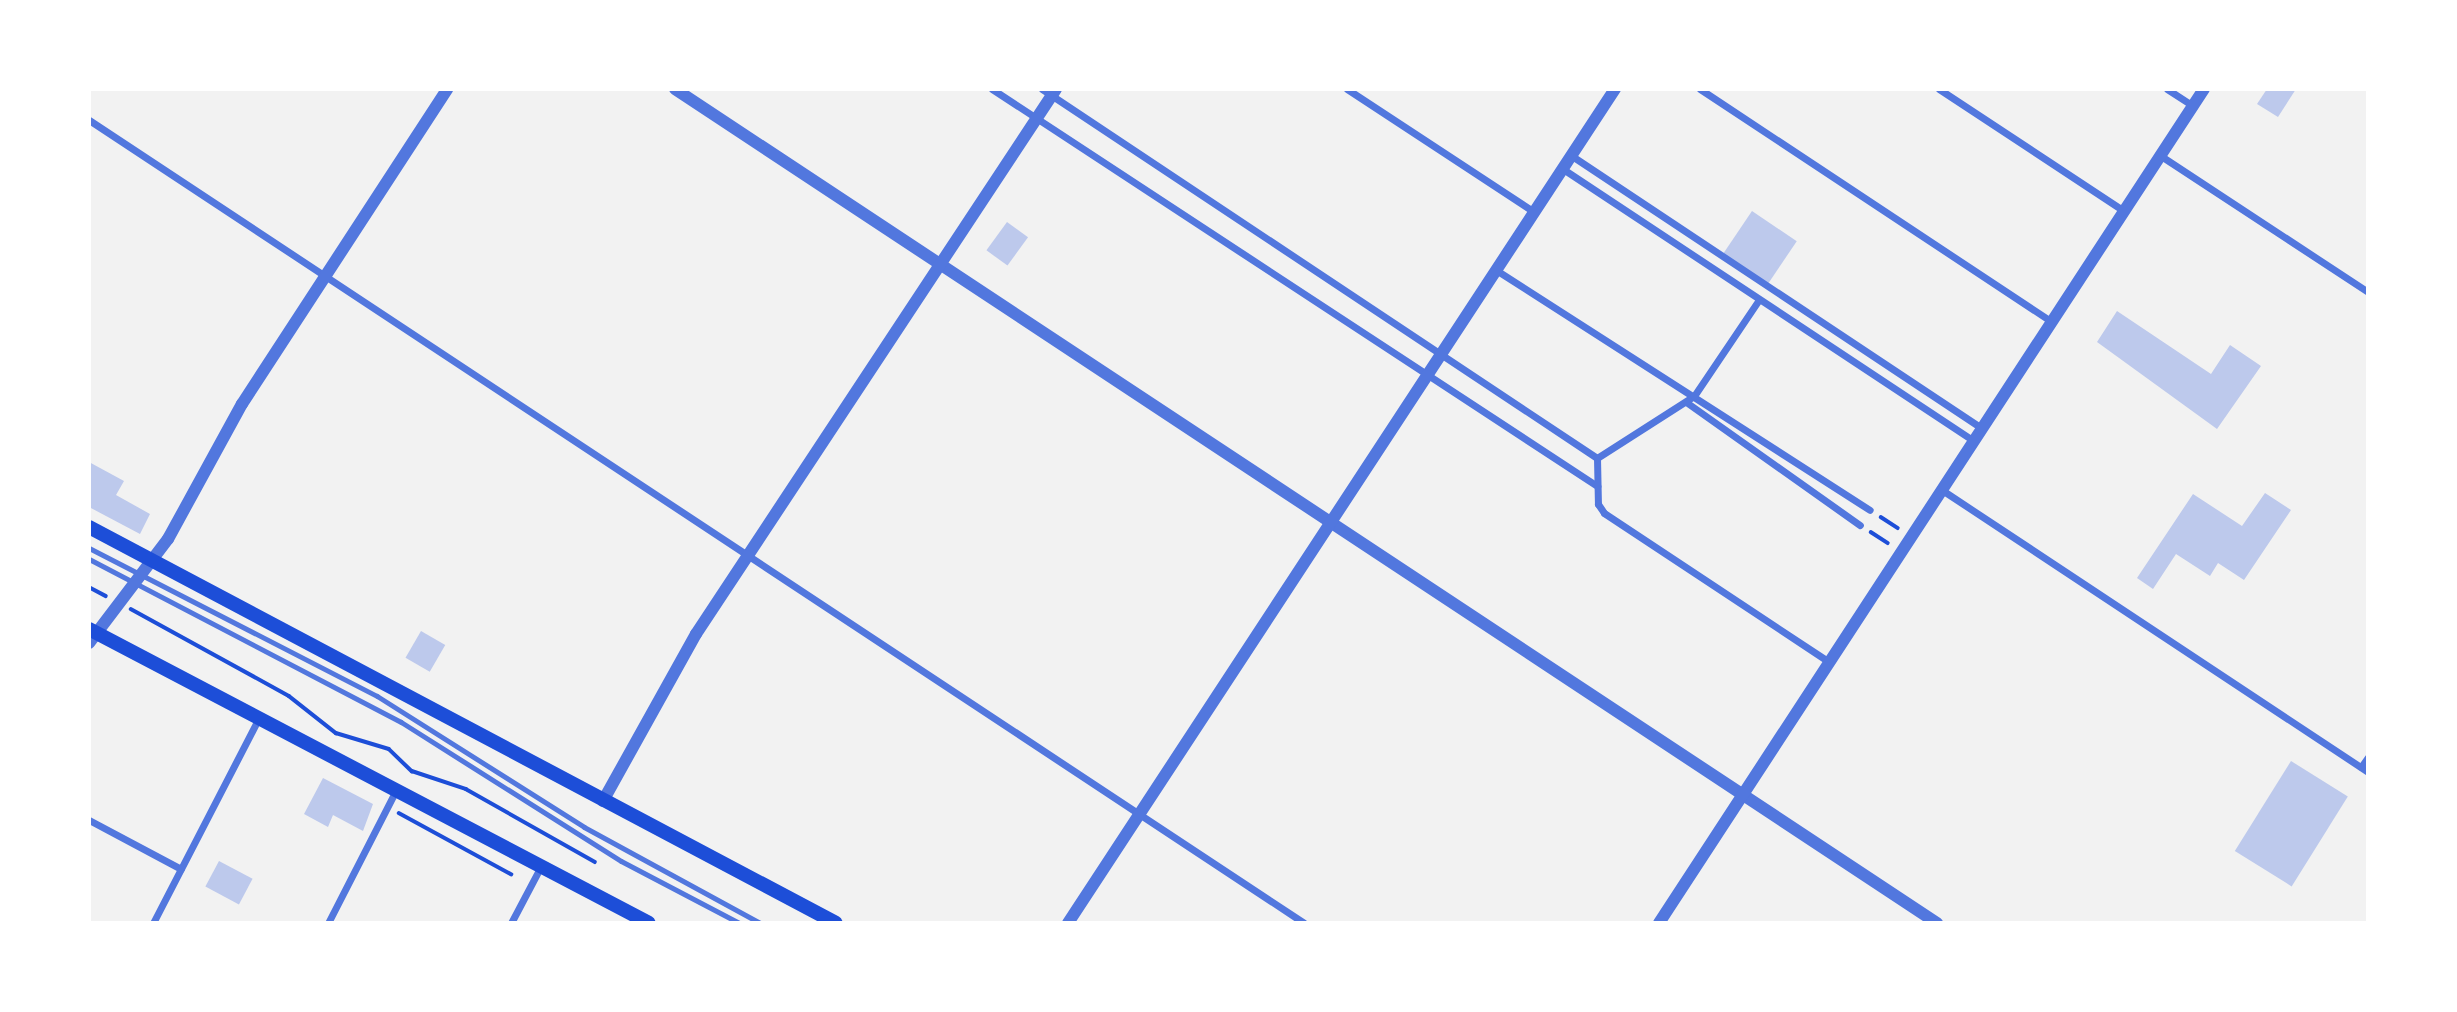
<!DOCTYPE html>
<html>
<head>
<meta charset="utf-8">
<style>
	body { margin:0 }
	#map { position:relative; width:2457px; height:1012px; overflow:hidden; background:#f2f2f2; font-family:"PT Sans Narrow",sans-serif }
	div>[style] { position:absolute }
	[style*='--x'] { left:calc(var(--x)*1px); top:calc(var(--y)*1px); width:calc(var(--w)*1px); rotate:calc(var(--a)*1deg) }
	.building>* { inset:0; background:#bdc9ec; transform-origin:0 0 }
	.path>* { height:3.5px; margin:-1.75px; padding:0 1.75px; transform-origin:1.75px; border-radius:1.75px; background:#1d4ed8 }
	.service>* { height:5px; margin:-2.5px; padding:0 2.5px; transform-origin:2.5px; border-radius:2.5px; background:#5277de }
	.minor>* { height:7px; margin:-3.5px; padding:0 3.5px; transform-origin:3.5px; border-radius:3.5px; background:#5277de }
	.tertiary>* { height:12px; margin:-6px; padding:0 6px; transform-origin:6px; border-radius:6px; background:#5277de }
	.secondary>* { height:14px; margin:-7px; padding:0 7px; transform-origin:7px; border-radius:7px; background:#1d4ed8 }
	span { translate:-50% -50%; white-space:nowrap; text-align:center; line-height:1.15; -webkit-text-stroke:5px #fff; paint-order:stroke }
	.frame { position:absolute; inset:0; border:91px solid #fff; pointer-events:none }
</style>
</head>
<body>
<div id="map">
	<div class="building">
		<i style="clip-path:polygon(2267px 89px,2296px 89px,2278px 117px,2257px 104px)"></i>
		<i style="left:1752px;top:211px;width:54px;height:54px;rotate:34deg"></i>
		<i style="left:1007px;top:222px;width:26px;height:35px;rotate:36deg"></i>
		<i style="clip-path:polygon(2117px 311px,2211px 374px,2230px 345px,2261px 366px,2217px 429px,2097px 342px)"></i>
		<i style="clip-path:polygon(89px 462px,124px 481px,116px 495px,150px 514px,140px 534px,89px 507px)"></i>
		<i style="clip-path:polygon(2265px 493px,2291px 510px,2244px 580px,2218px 563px,2210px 576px,2176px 554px,2153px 589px,2137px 578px,2193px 494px,2242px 526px)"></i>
		<i style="left:421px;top:631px;width:28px;height:31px;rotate:30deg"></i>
		<i style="left:2291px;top:761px;width:67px;height:106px;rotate:32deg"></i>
		<i style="clip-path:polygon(323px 778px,373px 804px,363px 831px,333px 815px,328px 827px,304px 814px)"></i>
		<i style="left:219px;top:861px;width:38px;height:29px;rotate:28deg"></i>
	</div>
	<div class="path">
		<i style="--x:1881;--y:517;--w:20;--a:33"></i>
		<i style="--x:1871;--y:532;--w:20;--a:33"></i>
		<i style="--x:89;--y:587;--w:19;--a:28"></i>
		<i style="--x:131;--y:609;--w:180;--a:28.8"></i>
		<i style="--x:289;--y:696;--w:60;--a:38.2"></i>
		<i style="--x:336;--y:733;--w:55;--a:16.8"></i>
		<i style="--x:389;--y:749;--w:32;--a:44"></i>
		<i style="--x:412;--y:771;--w:57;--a:18.4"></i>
		<i style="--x:466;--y:789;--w:148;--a:29.5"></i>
		<i style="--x:399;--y:813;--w:128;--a:28.6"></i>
	</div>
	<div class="service">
		<i style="--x:89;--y:548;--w:324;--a:27.2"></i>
		<i style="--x:377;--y:696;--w:245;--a:32.3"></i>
		<i style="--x:584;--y:827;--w:200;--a:28.6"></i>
		<i style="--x:89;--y:559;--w:352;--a:27.6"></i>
		<i style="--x:401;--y:722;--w:260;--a:32.3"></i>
		<i style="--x:621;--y:861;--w:133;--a:27.7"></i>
	</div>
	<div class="minor">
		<i style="--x:992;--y:89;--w:724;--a:33.27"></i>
		<i style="--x:1042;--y:89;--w:666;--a:33.62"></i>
		<i style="--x:1347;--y:89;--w:224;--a:33.3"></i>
		<i style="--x:1700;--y:89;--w:422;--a:33.5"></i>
		<i style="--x:1939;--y:89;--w:222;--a:33.4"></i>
		<i style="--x:2167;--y:89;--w:31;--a:33"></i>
		<i style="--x:89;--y:120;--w:1456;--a:33.46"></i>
		<i style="--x:1572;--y:156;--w:492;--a:33.6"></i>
		<i style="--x:2161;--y:156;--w:248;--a:33.3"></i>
		<i style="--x:1563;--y:169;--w:493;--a:33.5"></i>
		<i style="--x:1496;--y:270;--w:444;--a:32.7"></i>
		<i style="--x:1686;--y:402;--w:213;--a:35.3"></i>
		<i style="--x:1597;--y:458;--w:46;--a:88.8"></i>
		<i style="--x:1598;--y:504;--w:11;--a:56"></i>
		<i style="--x:1604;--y:513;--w:270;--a:33.5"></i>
		<i style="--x:1597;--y:458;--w:115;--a:-32.6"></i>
		<i style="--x:1694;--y:396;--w:115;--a:-56"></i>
		<i style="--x:1942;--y:490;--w:511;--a:33.5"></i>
		<i style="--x:2361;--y:767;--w:12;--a:-55"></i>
		<i style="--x:89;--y:820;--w:104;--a:28"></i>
		<i style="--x:153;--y:923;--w:231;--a:-62.7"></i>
		<i style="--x:328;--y:923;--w:149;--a:-62.9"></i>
		<i style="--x:511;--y:923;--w:64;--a:-62.2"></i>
	</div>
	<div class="tertiary">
		<i style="--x:675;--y:89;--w:1513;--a:33.46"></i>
		<i style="--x:89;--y:643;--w:131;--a:-52.8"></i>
		<i style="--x:168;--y:539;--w:154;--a:-61.3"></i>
		<i style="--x:242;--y:404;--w:376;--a:-56.9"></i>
		<i style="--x:603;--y:801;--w:191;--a:-60.9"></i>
		<i style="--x:696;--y:634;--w:653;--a:-56.55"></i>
		<i style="--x:1068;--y:923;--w:997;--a:-56.74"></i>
		<i style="--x:1659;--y:923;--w:996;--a:-56.84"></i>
	</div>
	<div class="secondary">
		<i style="--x:89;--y:527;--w:845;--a:27.93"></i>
		<i style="--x:89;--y:629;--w:632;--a:27.7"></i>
	</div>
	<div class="frame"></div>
</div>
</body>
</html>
